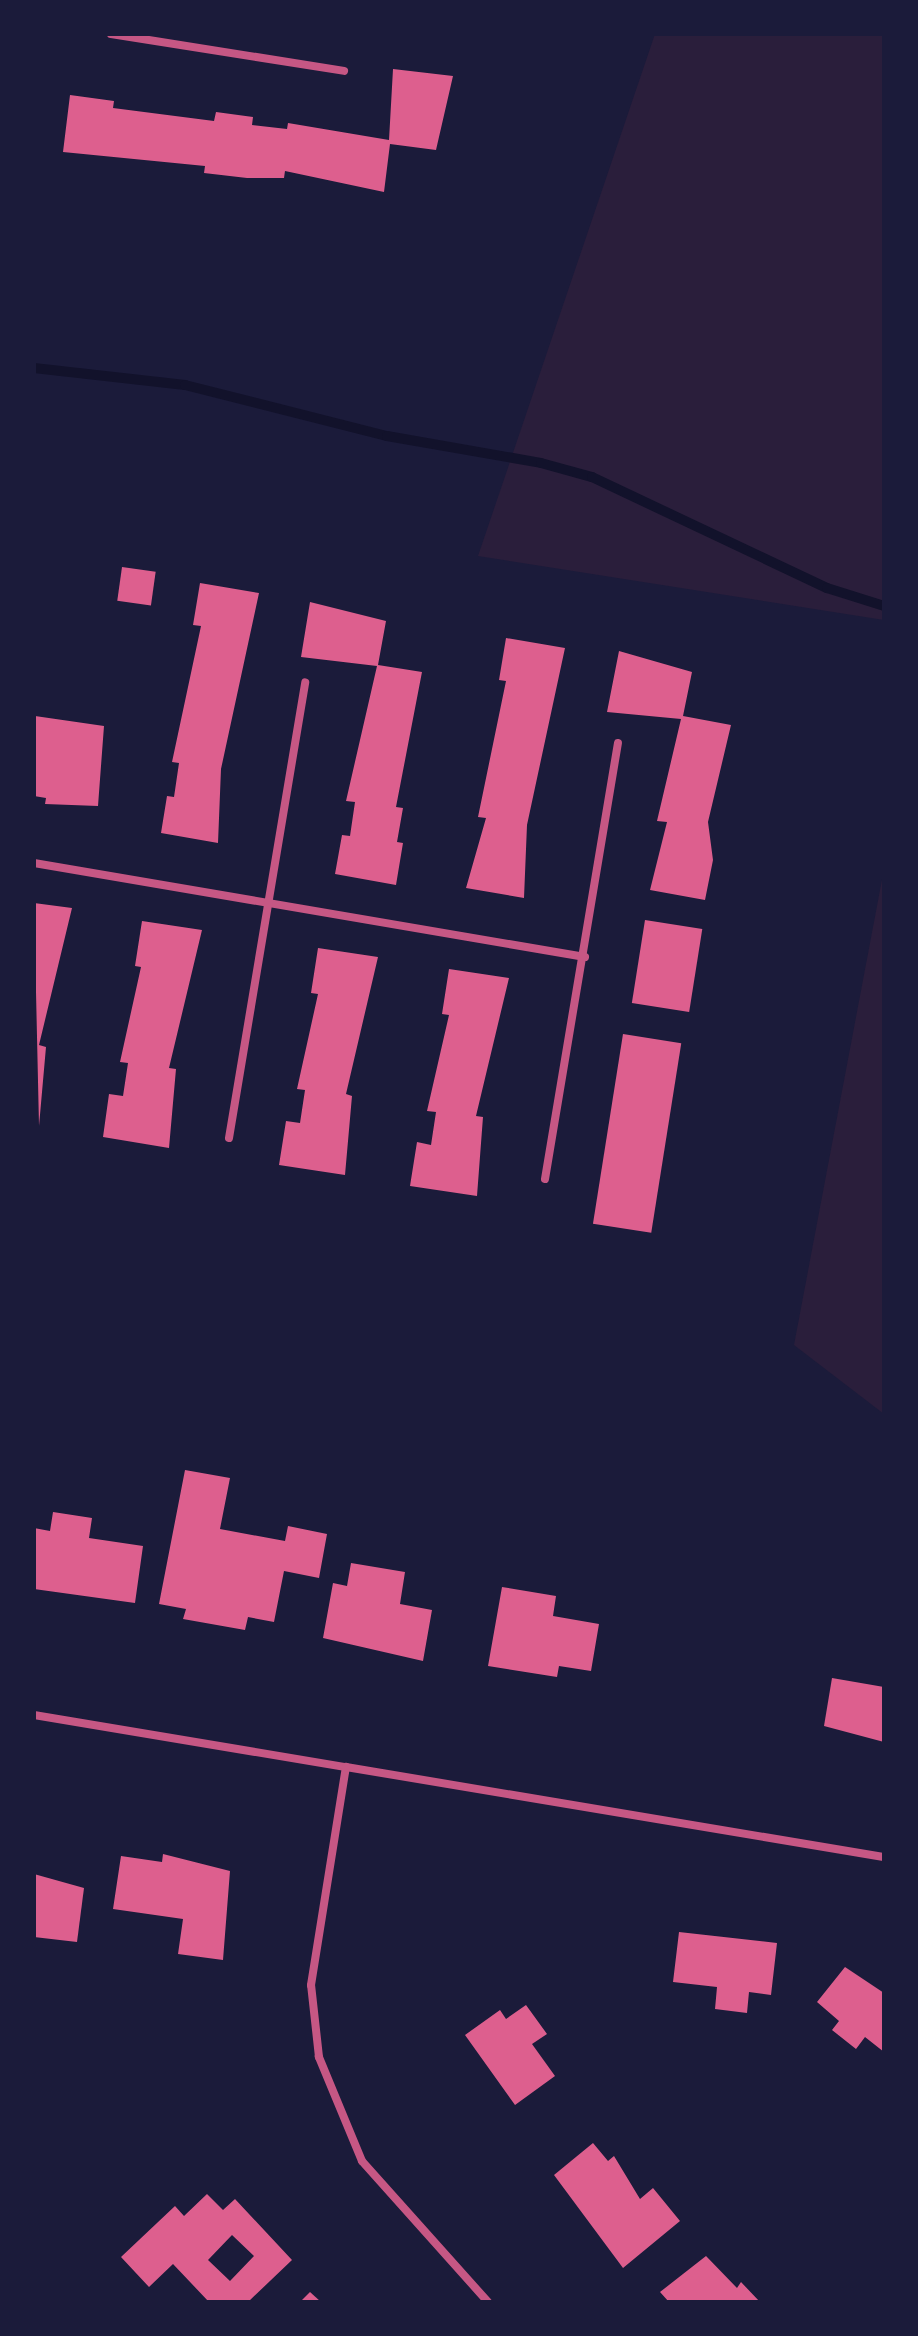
<!DOCTYPE html>
<html>
<head>
<meta charset="utf-8">
<style>
	body { margin:0 }
	#map { position:relative; width:918px; height:2336px; overflow:hidden; background:#1b1b3a; font-family:"Exo 2",sans-serif }
	div>[style] { position:absolute }
	[style*='--x'] { left:calc(var(--x)*1px); top:calc(var(--y)*1px); width:calc(var(--w)*1px); rotate:calc(var(--a)*1deg) }
	.green>* { inset:0; background:#2a1e3b }
	.stream>* { height:10px; margin:-5px; padding:0 5px; transform-origin:5px; border-radius:5px; background:#12122b }
	.building>* { inset:0; background:#dd5f8e; transform-origin:0 0 }
	.minor>* { height:8px; margin:-4px; padding:0 4px; transform-origin:4px; border-radius:4px; background:#c65784 }
	span { translate:-50% -50%; white-space:nowrap; text-align:center; line-height:1.15; -webkit-text-stroke:6px #1b1b3a; paint-order:stroke }
	.frame { position:absolute; inset:0; border:36px solid #1b1b3a; pointer-events:none }
</style>
</head>
<body>
<div id="map">
	<div class="green">
		<i style="clip-path:polygon(655px 34px,884px 34px,884px 620px,478px 556px)"></i>
		<i style="clip-path:polygon(884px 869px,884px 1414px,794px 1345px)"></i>
	</div>
	<div class="stream">
		<i style="--x:34;--y:368;--w:152;--a:6.4"></i>
		<i style="--x:185;--y:385;--w:208;--a:14.2"></i>
		<i style="--x:387;--y:436;--w:156;--a:9.9"></i>
		<i style="--x:541;--y:463;--w:53;--a:15.4"></i>
		<i style="--x:592;--y:477;--w:260;--a:25.3"></i>
		<i style="--x:827;--y:588;--w:60;--a:17.5"></i>
	</div>
	<div class="building">
		<i style="clip-path:polygon(393px 69px,453px 76px,436px 150px,390px 144px,384px 192px,285px 171px,284px 178px,247px 178px,204px 173px,205px 166px,63px 152px,70px 95px,114px 101px,113px 108px,214px 121px,216px 112px,253px 117px,252px 125px,287px 129px,288px 123px,389px 140px)"></i>
		<i style="left:122px;top:567px;width:34px;height:34px;rotate:8deg"></i>
		<i style="clip-path:polygon(200px 583px,259px 593px,221px 769px,218px 843px,161px 833px,167px 796px,174px 797px,179px 763px,172px 762px,201px 626px,193px 625px)"></i>
		<i style="clip-path:polygon(310px 602px,386px 621px,378px 665px,422px 672px,396px 807px,403px 808px,397px 842px,403px 843px,396px 885px,335px 874px,342px 835px,350px 836px,355px 802px,346px 801px,377px 666px,301px 657px)"></i>
		<i style="clip-path:polygon(506px 638px,565px 648px,527px 825px,524px 898px,466px 888px,486px 818px,478px 817px,506px 681px,499px 680px)"></i>
		<i style="clip-path:polygon(619px 651px,692px 672px,683px 716px,731px 725px,708px 822px,713px 860px,705px 900px,650px 890px,667px 822px,657px 821px,681px 719px,607px 712px)"></i>
		<i style="clip-path:polygon(35px 716px,104px 726px,98px 806px,45px 804px,46px 798px,34px 796px)"></i>
		<i style="clip-path:polygon(34px 903px,72px 908px,39px 1045px,46px 1047px,39px 1126px)"></i>
		<i style="left:645px;top:920px;width:58px;height:84px;rotate:9deg"></i>
		<i style="clip-path:polygon(142px 921px,202px 930px,169px 1068px,176px 1069px,169px 1148px,103px 1137px,109px 1094px,123px 1096px,128px 1063px,120px 1062px,141px 967px,135px 966px)"></i>
		<i style="clip-path:polygon(318px 948px,378px 957px,346px 1094px,352px 1096px,345px 1175px,279px 1165px,286px 1121px,300px 1123px,305px 1090px,297px 1089px,318px 994px,311px 993px)"></i>
		<i style="clip-path:polygon(449px 969px,509px 978px,476px 1116px,483px 1117px,477px 1196px,410px 1186px,417px 1142px,431px 1145px,436px 1112px,427px 1111px,449px 1015px,442px 1014px)"></i>
		<i style="left:623px;top:1034px;width:59px;height:192px;rotate:9deg"></i>
		<i style="clip-path:polygon(185px 1470px,230px 1478px,220px 1529px,285px 1541px,288px 1526px,327px 1534px,319px 1578px,284px 1571px,274px 1622px,248px 1617px,245px 1630px,183px 1619px,186px 1609px,159px 1604px)"></i>
		<i style="clip-path:polygon(53px 1512px,92px 1518px,89px 1538px,143px 1546px,135px 1603px,34px 1589px,34px 1528px,50px 1531px)"></i>
		<i style="clip-path:polygon(351px 1563px,405px 1572px,400px 1604px,432px 1610px,423px 1661px,323px 1638px,333px 1583px,347px 1586px)"></i>
		<i style="clip-path:polygon(502px 1587px,556px 1596px,553px 1616px,599px 1624px,591px 1671px,559px 1666px,557px 1677px,488px 1666px)"></i>
		<i style="clip-path:polygon(832px 1678px,884px 1687px,884px 1742px,824px 1726px)"></i>
		<i style="clip-path:polygon(163px 1854px,230px 1871px,223px 1960px,178px 1954px,183px 1919px,113px 1909px,121px 1856px,162px 1862px)"></i>
		<i style="clip-path:polygon(34px 1874px,84px 1888px,77px 1942px,34px 1937px)"></i>
		<i style="clip-path:polygon(679px 1932px,777px 1943px,771px 1995px,749px 1992px,747px 2013px,715px 2009px,717px 1987px,673px 1982px)"></i>
		<i style="clip-path:polygon(845px 1967px,884px 1993px,884px 2052px,865px 2037px,856px 2049px,832px 2030px,839px 2021px,817px 2002px)"></i>
		<i style="clip-path:polygon(526px 2005px,547px 2034px,532px 2044px,555px 2076px,515px 2105px,465px 2035px,500px 2010px,506px 2019px)"></i>
		<i style="clip-path:polygon(593px 2143px,608px 2161px,614px 2156px,640px 2199px,653px 2188px,680px 2221px,623px 2268px,554px 2175px)"></i>
		<i style="clip-path:polygon(evenodd,207px 2194px,223px 2210px,235px 2199px,292px 2260px,248px 2302px,209px 2302px,173px 2264px,149px 2287px,121px 2257px,175px 2206px,184px 2216px,207px 2194px,232px 2235px,254px 2256px,230px 2281px,208px 2260px,232px 2235px)"></i>
		<i style="clip-path:polygon(706px 2256px,737px 2288px,741px 2282px,760px 2302px,669px 2302px,660px 2292px)"></i>
		<i style="clip-path:polygon(310px 2292px,321px 2302px,300px 2302px)"></i>
	</div>
	<div class="minor">
		<i style="--x:111;--y:34;--w:236;--a:9"></i>
		<i style="--x:34;--y:863;--w:559;--a:9.68"></i>
		<i style="--x:229;--y:1138;--w:462;--a:-80.5"></i>
		<i style="--x:545;--y:1179;--w:442;--a:-80.5"></i>
		<i style="--x:34;--y:1715;--w:316;--a:9.5"></i>
		<i style="--x:488;--y:2302;--w:189;--a:-131.8"></i>
		<i style="--x:362;--y:2161;--w:113;--a:-112.5"></i>
		<i style="--x:319;--y:2057;--w:72;--a:-96.3"></i>
		<i style="--x:311;--y:1985;--w:221;--a:-80.9"></i>
		<i style="--x:346;--y:1767;--w:545;--a:9.5"></i>
	</div>
	<div class="frame"></div>
</div>
</body>
</html>
